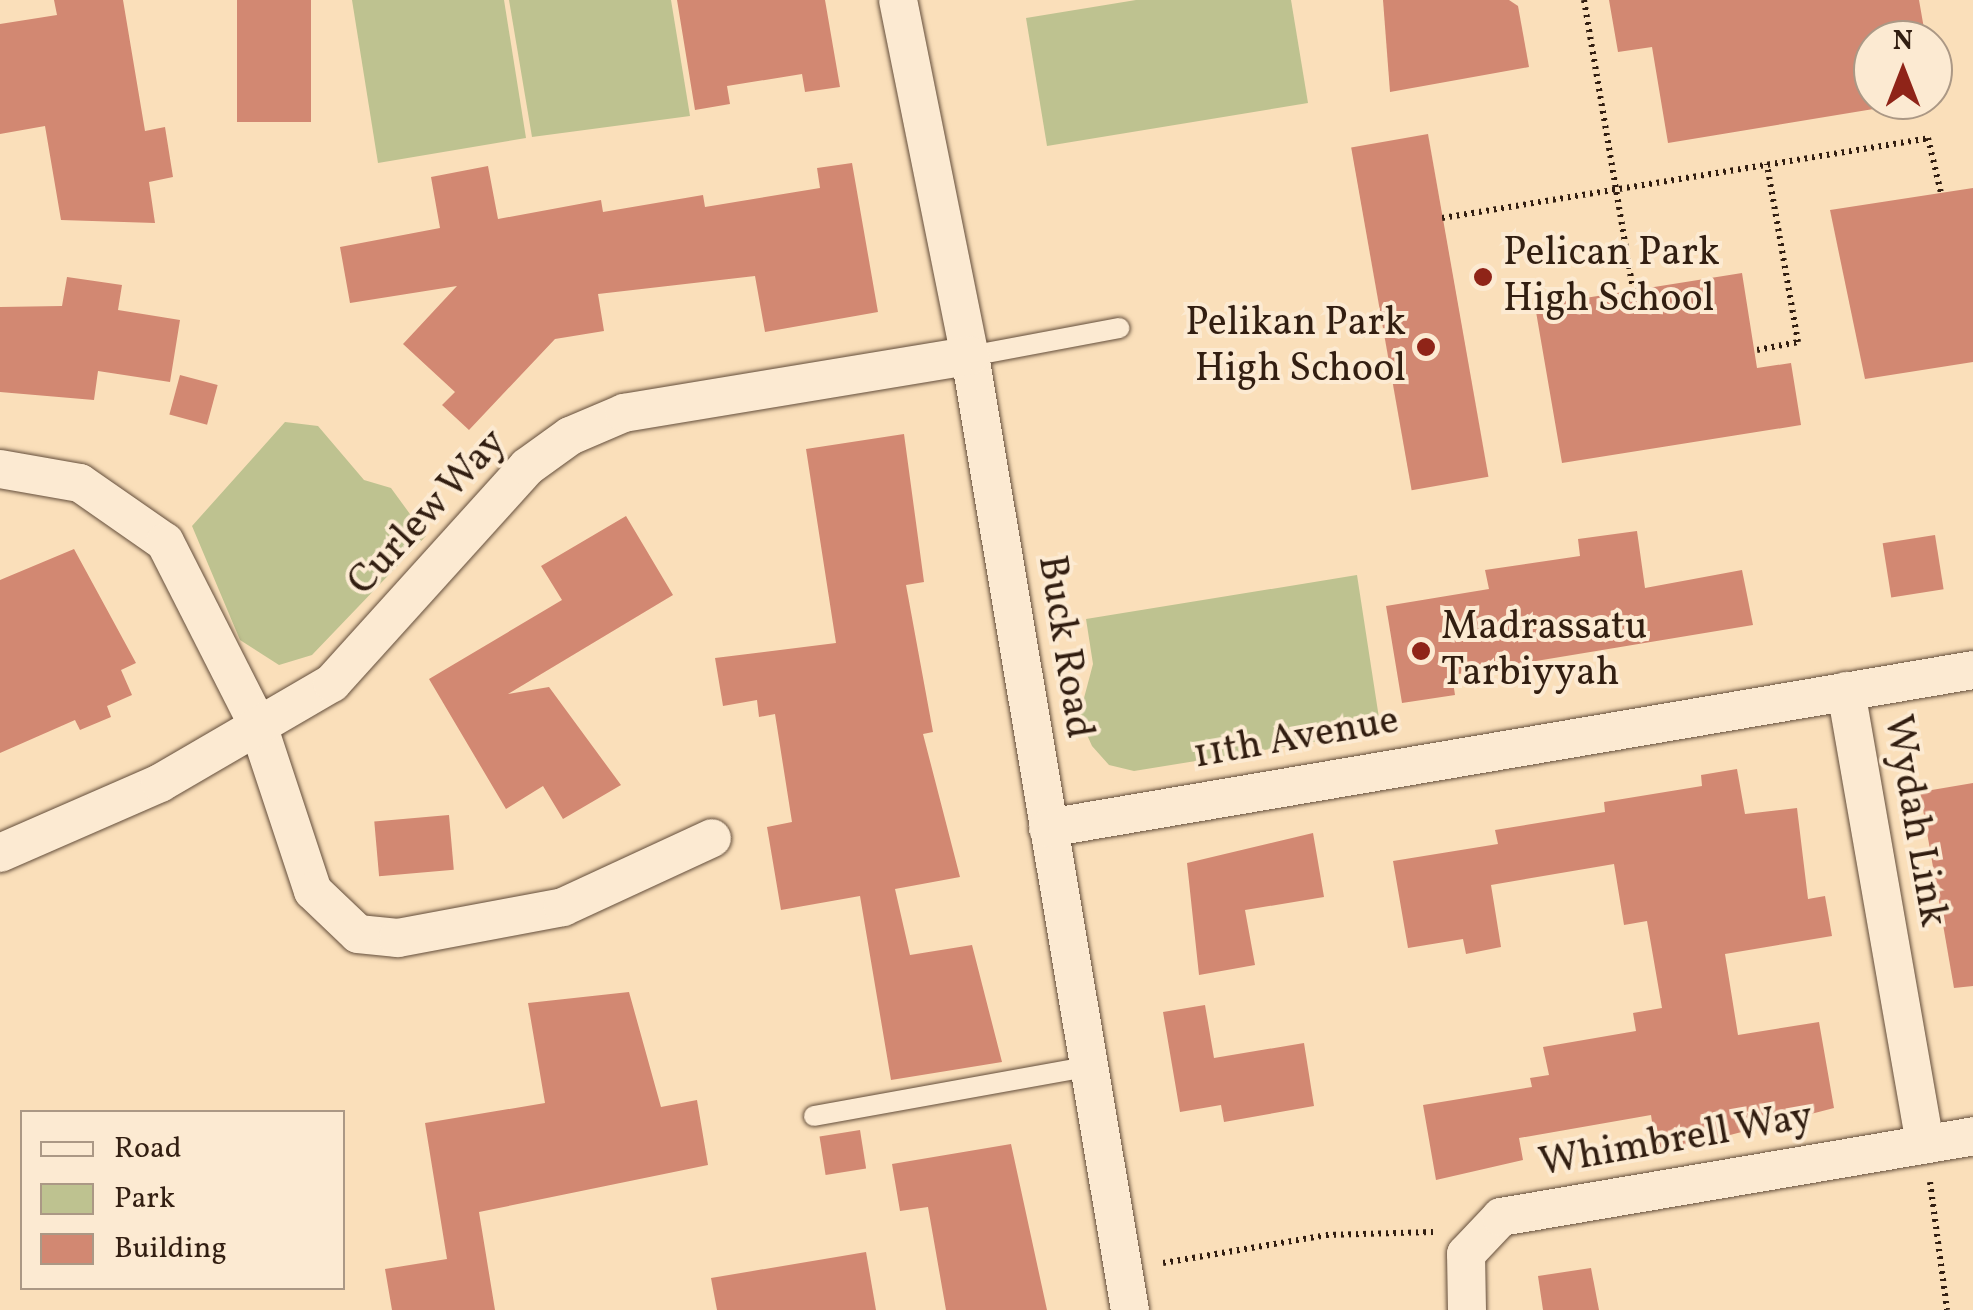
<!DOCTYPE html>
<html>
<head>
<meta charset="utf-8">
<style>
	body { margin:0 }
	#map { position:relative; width:1973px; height:1310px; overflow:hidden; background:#fadfba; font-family:Vollkorn,serif }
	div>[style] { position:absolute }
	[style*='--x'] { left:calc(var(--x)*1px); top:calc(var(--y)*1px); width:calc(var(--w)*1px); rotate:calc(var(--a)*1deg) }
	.green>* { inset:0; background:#bec290 }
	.building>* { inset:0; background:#d28872; transform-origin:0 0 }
	.path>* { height:6px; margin-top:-3px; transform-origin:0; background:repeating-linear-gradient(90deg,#321e11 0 2.5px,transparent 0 7.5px) }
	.roads { filter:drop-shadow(0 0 2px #644e3b) drop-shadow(0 0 2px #644e3b) }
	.lane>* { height:20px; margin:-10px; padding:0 10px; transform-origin:10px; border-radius:10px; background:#fcead2 }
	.street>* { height:38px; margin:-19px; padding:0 19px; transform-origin:19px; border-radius:19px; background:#fcead2 }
	.dots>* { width:28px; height:28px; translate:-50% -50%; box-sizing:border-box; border:5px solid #fcead2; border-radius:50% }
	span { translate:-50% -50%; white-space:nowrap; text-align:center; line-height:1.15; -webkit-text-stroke:8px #fcead2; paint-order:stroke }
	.poi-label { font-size:40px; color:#321e11 }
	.left { translate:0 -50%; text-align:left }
	.right { translate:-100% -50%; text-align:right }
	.street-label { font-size:40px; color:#321e11 }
	.legend { position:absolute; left:20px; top:1110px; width:325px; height:180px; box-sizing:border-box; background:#fcead2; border:2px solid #ab9885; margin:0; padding:12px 18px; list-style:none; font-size:30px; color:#321e11 }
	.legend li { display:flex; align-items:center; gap:20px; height:50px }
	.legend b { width:50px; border:2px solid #ab9885 }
	.north { position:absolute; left:1853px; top:20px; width:100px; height:100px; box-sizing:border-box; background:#fcead2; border:2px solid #ab9885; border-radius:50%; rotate:0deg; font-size:28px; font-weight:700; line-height:40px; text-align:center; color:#321e11 }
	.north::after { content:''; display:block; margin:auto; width:35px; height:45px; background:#8f2418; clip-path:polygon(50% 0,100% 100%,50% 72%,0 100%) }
</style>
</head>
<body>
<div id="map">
	<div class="green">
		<i style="clip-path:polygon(352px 0,504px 0,526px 138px,378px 163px)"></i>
		<i style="clip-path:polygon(509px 0,671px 0,690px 116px,532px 137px)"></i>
		<i style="clip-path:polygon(1136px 0,1291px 0,1308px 103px,1047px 146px,1026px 18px)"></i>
		<i style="clip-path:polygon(285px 422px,318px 426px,364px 480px,391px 488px,426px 536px,312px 655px,279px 665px,240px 640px,192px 526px)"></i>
		<i style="clip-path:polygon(1357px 575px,1381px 731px,1134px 771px,1109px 765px,1092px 746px,1079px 717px,1093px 664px,1086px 619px)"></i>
	</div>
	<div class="building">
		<i style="clip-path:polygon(54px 0,123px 0,145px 131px,165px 127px,173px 177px,149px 182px,155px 223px,61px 220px,45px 126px,0 134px,0 24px,57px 15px)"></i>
		<i style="left:237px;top:0;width:74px;height:122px"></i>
		<i style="clip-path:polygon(677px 0,825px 0,840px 87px,805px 92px,802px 74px,727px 86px,730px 104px,695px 110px)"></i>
		<i style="clip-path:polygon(1383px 0,1509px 0,1518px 6px,1529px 67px,1390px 92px)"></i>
		<i style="clip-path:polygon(1609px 0,1919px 0,1926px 40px,1873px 40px,1873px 100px,1928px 100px,1668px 143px,1652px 47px,1618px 52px)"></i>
		<i style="left:1428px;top:134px;width:348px;height:78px;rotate:80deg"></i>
		<i style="clip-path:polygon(852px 163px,878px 312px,765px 332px,755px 276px,598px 294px,604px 331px,555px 339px,469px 430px,442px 405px,455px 392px,403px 344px,457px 286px,350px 303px,340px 247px,440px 228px,431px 177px,488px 166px,498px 219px,601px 200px,603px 212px,703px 195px,705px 207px,820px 188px,817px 168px)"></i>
		<i style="clip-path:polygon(1973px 188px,1973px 362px,1865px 379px,1830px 210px)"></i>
		<i style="clip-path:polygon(1742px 273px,1757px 368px,1791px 363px,1801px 425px,1562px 463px,1535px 306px)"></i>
		<i style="clip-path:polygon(67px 277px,122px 285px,118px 310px,180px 320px,170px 382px,98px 371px,94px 400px,0 392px,0 307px,62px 306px)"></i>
		<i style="left:180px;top:375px;width:39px;height:41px;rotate:15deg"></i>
		<i style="clip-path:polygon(904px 434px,924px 582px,906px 585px,933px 732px,923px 734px,960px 877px,895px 889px,910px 955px,972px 945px,1002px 1062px,891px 1080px,860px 896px,781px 910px,767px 827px,792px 822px,775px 714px,759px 717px,757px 700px,723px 706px,715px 658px,836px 643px,806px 449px)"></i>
		<i style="clip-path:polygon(626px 516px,673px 595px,508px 694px,549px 687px,621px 785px,563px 819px,543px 786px,506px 809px,429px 679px,562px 600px,541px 566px)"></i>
		<i style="clip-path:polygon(1637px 531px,1645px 588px,1742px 570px,1753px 625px,1452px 675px,1455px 695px,1402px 703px,1386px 606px,1489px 589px,1485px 570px,1580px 556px,1578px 539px)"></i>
		<i style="left:1935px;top:535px;width:55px;height:53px;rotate:81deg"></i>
		<i style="clip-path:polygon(74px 549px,136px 663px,121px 670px,132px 695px,107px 706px,111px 717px,80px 730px,75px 720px,0 753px,0 580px)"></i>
		<i style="clip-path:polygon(1737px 769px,1745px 814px,1797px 808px,1808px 899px,1825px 896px,1832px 936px,1725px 954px,1738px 1035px,1819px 1022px,1834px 1108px,1657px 1154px,1651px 1115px,1519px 1138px,1523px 1160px,1436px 1180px,1423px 1105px,1532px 1087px,1530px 1078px,1549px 1075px,1543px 1047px,1636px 1031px,1633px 1013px,1662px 1008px,1647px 921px,1624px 925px,1614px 864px,1491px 885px,1501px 947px,1466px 954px,1463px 939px,1408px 948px,1393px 861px,1498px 844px,1495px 830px,1605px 812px,1604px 802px,1702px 786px,1701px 775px)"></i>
		<i style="clip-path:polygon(1973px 783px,1973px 986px,1954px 988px,1920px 792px)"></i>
		<i style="left:449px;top:815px;width:55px;height:75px;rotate:85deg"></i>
		<i style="clip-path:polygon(1313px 833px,1324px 897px,1245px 910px,1255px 965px,1199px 975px,1187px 863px)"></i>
		<i style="clip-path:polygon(629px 992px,661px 1107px,697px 1100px,708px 1165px,479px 1212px,495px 1310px,392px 1310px,385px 1269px,447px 1259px,425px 1123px,545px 1103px,528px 1003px)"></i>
		<i style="clip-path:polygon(1205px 1005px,1214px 1058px,1304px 1043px,1314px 1106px,1224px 1122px,1221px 1105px,1180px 1112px,1163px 1012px)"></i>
		<i style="left:860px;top:1130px;width:39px;height:41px;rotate:81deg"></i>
		<i style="clip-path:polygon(1011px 1144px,1047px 1310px,946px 1310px,928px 1207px,900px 1211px,892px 1164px)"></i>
		<i style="clip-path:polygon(866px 1252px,876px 1310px,717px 1310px,711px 1278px)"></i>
		<i style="clip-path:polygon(1591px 1268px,1599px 1310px,1543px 1310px,1538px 1276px)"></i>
	</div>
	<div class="path">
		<i style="--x:1584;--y:0;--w:295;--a:80.4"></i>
		<i style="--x:1442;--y:218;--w:493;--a:-9.3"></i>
		<i style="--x:1928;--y:138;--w:57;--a:76.7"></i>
		<i style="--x:1757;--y:350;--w:42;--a:-11"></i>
		<i style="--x:1798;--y:342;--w:181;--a:-99.9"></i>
		<i style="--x:1930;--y:1182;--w:129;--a:82.4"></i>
		<i style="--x:1163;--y:1263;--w:165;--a:-9.7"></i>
		<i style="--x:1326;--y:1235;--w:107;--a:-1.6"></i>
	</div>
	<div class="roads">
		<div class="lane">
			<i style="--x:970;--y:356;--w:152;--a:-10.6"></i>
			<i style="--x:814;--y:1116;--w:277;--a:-10.2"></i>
		</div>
		<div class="street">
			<i style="--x:898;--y:0;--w:363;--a:78.6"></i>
			<i style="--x:970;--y:356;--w:967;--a:80.48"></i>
			<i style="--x:0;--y:469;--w:81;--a:9.9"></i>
			<i style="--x:80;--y:483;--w:103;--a:34.8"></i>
			<i style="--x:165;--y:542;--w:205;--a:63.1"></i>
			<i style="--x:258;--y:725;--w:175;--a:71.7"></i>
			<i style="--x:313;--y:891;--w:62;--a:43.7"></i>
			<i style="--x:358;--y:934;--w:40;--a:5.7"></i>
			<i style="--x:398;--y:938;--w:168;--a:-10.6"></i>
			<i style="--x:563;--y:907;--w:164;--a:-24.8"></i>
			<i style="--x:1846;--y:691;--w:460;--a:80.1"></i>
			<i style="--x:1048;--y:828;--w:938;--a:-9.69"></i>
			<i style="--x:0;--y:853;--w:175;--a:-23.6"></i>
			<i style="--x:160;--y:783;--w:199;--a:-30.2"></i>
			<i style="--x:332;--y:683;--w:291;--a:-47.9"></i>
			<i style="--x:527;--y:467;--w:53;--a:-35.8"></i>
			<i style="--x:570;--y:436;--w:59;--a:-23.1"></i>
			<i style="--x:624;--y:413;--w:351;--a:-9.4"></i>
			<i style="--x:1467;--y:1310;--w:56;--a:-91"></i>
			<i style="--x:1466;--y:1254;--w:51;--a:-46.6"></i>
			<i style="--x:1501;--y:1217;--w:479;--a:-9.7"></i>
		</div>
	</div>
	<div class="dots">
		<i style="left:1483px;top:277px;background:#8f2418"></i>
		<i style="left:1426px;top:347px;background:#8f2418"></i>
		<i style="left:1421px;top:651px;background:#8f2418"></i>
	</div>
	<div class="poi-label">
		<span class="left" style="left:1503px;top:277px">Pelican Park<br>High School</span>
		<span class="right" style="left:1406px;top:347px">Pelikan Park<br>High School</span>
		<span class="left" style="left:1441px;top:651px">Madrassatu<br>Tarbiyyah</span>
	</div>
	<div class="street-label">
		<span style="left:428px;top:513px;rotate:-47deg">Curlew Way</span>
		<span style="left:1064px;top:647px;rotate:81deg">Buck Road</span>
		<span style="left:1296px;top:739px;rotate:-10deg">11th Avenue</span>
		<span style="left:1914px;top:821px;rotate:80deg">Wydah Link</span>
		<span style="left:1676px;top:1141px;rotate:-10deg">Whimbrell Way</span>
	</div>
	<ul class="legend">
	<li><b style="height:12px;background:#fcead2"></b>Road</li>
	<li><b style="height:28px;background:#bec290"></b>Park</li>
	<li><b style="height:28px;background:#d28872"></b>Building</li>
	</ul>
	<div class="north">N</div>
</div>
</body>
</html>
